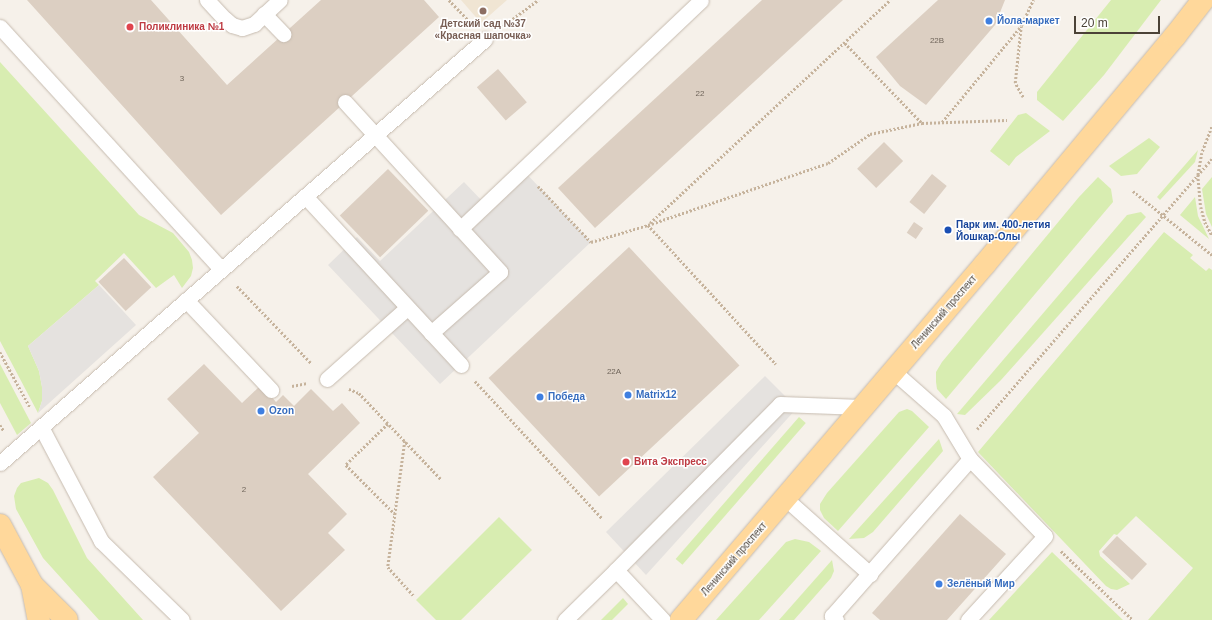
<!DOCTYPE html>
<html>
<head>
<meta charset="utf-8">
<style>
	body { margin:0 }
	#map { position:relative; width:1212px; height:620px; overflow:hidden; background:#f6f1ea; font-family:Helvetica,sans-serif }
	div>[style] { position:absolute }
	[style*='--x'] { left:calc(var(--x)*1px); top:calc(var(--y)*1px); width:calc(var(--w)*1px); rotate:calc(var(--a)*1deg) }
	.education>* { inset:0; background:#f0e5d3 }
	.green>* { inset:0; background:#d8edb1; transform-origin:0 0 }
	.parking>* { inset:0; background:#e5e2df }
	.building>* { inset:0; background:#dccfc2; transform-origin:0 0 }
	.path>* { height:2.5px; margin-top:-1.25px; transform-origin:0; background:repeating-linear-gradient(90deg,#c6b39c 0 2px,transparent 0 4px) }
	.roads { filter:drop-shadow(0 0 1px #c6bbaf) drop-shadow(0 0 1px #c6bbaf) }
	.lane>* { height:15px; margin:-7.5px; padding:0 7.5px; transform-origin:7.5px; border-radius:7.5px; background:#fff }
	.primary>* { height:22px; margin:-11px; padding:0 11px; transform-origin:11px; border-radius:11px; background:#ffd89b }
	.dots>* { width:11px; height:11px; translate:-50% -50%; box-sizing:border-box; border:2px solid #fff; border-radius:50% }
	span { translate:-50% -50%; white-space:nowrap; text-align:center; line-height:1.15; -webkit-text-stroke:3px #fff; paint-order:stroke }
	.number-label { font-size:8px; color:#6f655a }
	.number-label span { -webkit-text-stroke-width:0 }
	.shop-label { font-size:10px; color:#366cbe; font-weight:700 }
	.left { translate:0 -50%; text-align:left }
	.education-label { font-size:10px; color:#785e54; font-weight:700 }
	.health-label { font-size:10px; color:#be3a42; font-weight:700 }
	.transit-label { font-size:10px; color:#164399; font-weight:700 }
	.street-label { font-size:10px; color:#4b4237 }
	.scale { position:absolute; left:1074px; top:16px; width:86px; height:18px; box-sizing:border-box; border:2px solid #4b4237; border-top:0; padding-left:5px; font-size:12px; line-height:14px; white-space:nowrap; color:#4b4237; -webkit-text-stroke:3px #fff; paint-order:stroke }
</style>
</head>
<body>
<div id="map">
	<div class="education">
		<i style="clip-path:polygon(461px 0,507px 0,481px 23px)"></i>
	</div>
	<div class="green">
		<i style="clip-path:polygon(1111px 0,1161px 0,1104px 75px,1063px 121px,1037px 100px,1037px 92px)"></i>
		<i style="clip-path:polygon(0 62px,139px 215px,173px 233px,189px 252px,192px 260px,193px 268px,191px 276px,182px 288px,174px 275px,156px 288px,124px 253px,95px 281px,99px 285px,28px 346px,39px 371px,42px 387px,42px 401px,38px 413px,0 341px)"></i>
		<i style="clip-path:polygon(1026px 113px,1050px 131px,1016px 157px,1009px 166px,990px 151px,1018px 115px)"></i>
		<i style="clip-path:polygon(1149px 138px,1160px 147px,1137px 174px,1121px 176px,1109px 166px)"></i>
		<i style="clip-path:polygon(1198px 150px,1195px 162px,1160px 200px,1157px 197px)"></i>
		<i style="clip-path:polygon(1098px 177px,1111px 189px,1113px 202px,946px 399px,937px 389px,936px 382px,936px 372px,942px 362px,1079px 197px)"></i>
		<i style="clip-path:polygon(1212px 177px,1212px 227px,1206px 214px,1202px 189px)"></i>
		<i style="clip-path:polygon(1195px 197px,1198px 216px,1209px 239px,1180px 215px)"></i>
		<i style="clip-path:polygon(1141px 212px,1146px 217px,1001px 380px,965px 415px,957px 414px,1127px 215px)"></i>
		<i style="clip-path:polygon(1164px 232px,1193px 255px,1190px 258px,1206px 271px,1209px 268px,1212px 270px,1212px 620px,1148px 620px,1193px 568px,1136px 516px,1117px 535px,1114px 534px,1099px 551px,1100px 556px,1130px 584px,1117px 590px,1111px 589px,1106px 586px,978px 452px)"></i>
		<i style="clip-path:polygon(0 364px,31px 423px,17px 435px,0 403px)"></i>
		<i style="clip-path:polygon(907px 409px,912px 411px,929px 427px,838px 531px,824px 518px,820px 510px,820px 504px,827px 493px,899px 412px)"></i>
		<i style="left:799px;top:417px;width:9px;height:188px;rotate:41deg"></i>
		<i style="clip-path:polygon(939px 439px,943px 451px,873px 532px,864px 538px,849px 539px)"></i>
		<i style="clip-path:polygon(39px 478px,48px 483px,53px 490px,87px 558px,143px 620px,99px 620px,43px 558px,16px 509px,14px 496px,17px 488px,21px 483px)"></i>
		<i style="clip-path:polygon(499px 517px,532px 550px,461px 620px,436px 620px,416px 600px)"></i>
		<i style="clip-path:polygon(795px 539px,809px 542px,821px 551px,759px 620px,716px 620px,786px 542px)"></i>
		<i style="clip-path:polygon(1052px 552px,1123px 620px,989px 620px)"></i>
		<i style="clip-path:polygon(832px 560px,834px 571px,831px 578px,794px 620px,779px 620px)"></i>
		<i style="clip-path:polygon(623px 598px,628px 604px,612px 620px,601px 620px)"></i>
	</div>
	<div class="parking">
		<i style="clip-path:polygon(522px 169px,591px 242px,440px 384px,328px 265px,357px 237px,380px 261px,464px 182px,485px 204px)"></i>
		<i style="clip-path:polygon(99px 285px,136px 325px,38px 413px,42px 401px,42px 387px,39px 371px,28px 346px)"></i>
		<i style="clip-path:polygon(765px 376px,797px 408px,646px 575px,606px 532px)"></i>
	</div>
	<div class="building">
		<i style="clip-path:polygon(27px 0,151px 0,227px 85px,321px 0,424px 0,439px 17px,221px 215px)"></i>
		<i style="clip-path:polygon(762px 0,843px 0,595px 228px,558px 188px)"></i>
		<i style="clip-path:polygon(938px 0,1005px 0,995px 25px,926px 105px,900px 86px,876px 57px)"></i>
		<i style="left:498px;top:69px;width:44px;height:28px;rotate:49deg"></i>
		<i style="left:884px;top:142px;width:27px;height:38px;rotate:45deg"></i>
		<i style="left:388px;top:169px;width:58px;height:67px;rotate:46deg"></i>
		<i style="left:932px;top:174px;width:19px;height:36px;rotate:39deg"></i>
		<i style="left:914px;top:222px;width:11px;height:13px;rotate:34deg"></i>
		<i style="left:629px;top:247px;width:162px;height:192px;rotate:47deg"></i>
		<i style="left:124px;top:258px;width:40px;height:35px;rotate:47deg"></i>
		<i style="clip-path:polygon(204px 364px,242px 403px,261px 385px,276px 402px,283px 395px,294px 406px,311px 389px,333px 411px,342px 403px,360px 423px,308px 474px,347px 514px,328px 533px,345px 550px,281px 611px,153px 477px,199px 433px,167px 399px)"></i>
		<i style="clip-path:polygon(960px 514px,1006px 554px,947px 620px,880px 620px,872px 613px)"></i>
		<i style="left:1117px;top:536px;width:41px;height:22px;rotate:43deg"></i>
	</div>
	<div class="path">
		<i style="--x:449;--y:0;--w:30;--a:46"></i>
		<i style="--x:503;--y:26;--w:44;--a:-36.6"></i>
		<i style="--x:845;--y:43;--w:111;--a:46.1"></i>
		<i style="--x:922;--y:123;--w:85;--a:-2"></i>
		<i style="--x:1023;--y:97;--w:16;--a:-120"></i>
		<i style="--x:1015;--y:83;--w:57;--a:-84"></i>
		<i style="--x:1021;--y:26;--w:29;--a:-65"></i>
		<i style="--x:942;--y:122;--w:124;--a:-50.5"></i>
		<i style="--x:1212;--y:127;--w:28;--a:111"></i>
		<i style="--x:1202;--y:153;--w:22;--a:100"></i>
		<i style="--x:1198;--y:175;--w:32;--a:85"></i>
		<i style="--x:1201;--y:207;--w:16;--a:75"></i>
		<i style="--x:1205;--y:222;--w:15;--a:62"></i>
		<i style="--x:538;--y:186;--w:77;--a:46.6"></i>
		<i style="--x:591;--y:242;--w:59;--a:-16.6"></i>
		<i style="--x:648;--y:225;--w:190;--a:-19"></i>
		<i style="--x:828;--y:163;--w:51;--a:-34.6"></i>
		<i style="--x:870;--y:134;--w:53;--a:-11.9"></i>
		<i style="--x:1133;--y:191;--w:102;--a:39"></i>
		<i style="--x:650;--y:223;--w:328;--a:-42.9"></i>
		<i style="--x:648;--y:225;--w:189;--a:47.4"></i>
		<i style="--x:237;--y:286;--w:107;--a:46.1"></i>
		<i style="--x:0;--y:352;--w:63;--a:61.4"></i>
		<i style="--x:475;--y:381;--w:187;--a:47.2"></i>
		<i style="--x:292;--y:386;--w:15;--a:-11"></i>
		<i style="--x:349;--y:389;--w:11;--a:22"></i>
		<i style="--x:359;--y:393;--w:119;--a:46.4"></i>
		<i style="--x:388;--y:424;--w:59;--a:135.7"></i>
		<i style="--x:346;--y:465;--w:69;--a:45"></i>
		<i style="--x:0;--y:425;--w:7;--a:56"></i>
		<i style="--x:977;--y:429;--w:358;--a:-49"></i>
		<i style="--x:405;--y:441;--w:127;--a:97.7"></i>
		<i style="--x:388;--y:567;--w:38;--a:48"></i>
		<i style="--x:1061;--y:551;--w:100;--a:43.8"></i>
	</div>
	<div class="roads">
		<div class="lane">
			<i style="--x:207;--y:0;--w:26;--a:47"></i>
			<i style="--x:225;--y:19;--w:9;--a:41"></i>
			<i style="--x:232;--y:25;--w:10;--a:17"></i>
			<i style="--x:242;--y:28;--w:13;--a:-18"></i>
			<i style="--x:254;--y:24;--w:35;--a:-43"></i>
			<i style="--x:264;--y:14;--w:28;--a:46"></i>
			<i style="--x:0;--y:27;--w:328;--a:47.6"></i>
			<i style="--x:345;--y:102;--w:230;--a:47.6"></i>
			<i style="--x:500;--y:272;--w:92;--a:138.5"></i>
			<i style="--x:305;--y:196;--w:230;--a:47.3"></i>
			<i style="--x:460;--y:229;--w:332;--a:-43.5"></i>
			<i style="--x:186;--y:300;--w:124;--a:46.6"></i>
			<i style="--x:893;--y:371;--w:68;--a:41.4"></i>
			<i style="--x:944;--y:416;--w:50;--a:58.8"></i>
			<i style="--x:970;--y:459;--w:107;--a:45.8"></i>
			<i style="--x:1045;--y:536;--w:114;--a:132.5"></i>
			<i style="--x:327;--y:379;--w:107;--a:-41.6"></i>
			<i style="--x:41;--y:427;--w:129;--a:62.2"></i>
			<i style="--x:101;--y:541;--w:113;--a:44.3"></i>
			<i style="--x:0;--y:463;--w:644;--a:-41.16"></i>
			<i style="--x:786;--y:499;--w:113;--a:41.8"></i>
			<i style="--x:616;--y:570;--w:69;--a:46.8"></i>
			<i style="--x:565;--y:620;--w:71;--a:-44.4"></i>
			<i style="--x:616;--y:570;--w:233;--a:-45.3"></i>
			<i style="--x:780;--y:404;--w:82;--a:2.1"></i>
			<i style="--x:836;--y:620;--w:6;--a:-135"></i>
			<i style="--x:832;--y:616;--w:209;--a:-48.7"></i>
		</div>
		<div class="primary">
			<i style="--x:0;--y:525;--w:68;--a:61.9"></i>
			<i style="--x:32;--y:585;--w:36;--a:79"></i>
			<i style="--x:32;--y:585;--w:49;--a:45"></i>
			<i style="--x:681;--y:620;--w:468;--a:-49.5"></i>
			<i style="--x:985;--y:264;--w:297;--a:-50.2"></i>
			<i style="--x:1175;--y:36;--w:46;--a:-52.1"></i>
		</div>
	</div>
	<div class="dots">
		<i style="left:483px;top:11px;background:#8d6e63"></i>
		<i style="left:989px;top:21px;background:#3f7fe0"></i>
		<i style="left:130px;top:27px;background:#e0444e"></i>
		<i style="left:948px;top:230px;background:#1a4fb4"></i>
		<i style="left:628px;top:395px;background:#3f7fe0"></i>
		<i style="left:540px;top:397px;background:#3f7fe0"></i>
		<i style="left:261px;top:411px;background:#3f7fe0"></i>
		<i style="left:626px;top:462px;background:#e0444e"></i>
		<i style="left:939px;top:584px;background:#3f7fe0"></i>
	</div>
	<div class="number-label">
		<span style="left:937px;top:41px">22В</span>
		<span style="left:182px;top:79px">3</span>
		<span style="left:700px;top:94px">22</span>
		<span style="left:614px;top:372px">22А</span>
		<span style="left:244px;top:490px">2</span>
	</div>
	<div class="shop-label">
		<span class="left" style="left:997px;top:21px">Йола-маркет</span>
		<span class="left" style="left:636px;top:395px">Matrix12</span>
		<span class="left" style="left:548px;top:397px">Победа</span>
		<span class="left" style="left:269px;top:411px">Ozon</span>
		<span class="left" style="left:947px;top:584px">Зелёный Мир</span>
	</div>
	<div class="education-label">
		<span style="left:483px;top:29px">Детский сад №37<br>«Красная шапочка»</span>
	</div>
	<div class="health-label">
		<span class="left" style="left:139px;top:27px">Поликлиника №1</span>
		<span class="left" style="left:634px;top:462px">Вита Экспресс</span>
	</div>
	<div class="transit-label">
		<span class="left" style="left:956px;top:230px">Парк им. 400-летия<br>Йошкар-Олы</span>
	</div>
	<div class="street-label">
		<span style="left:944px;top:312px;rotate:-49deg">Ленинский проспект</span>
		<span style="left:734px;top:559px;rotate:-49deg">Ленинский проспект</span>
	</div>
	<div class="scale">20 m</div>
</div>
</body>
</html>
